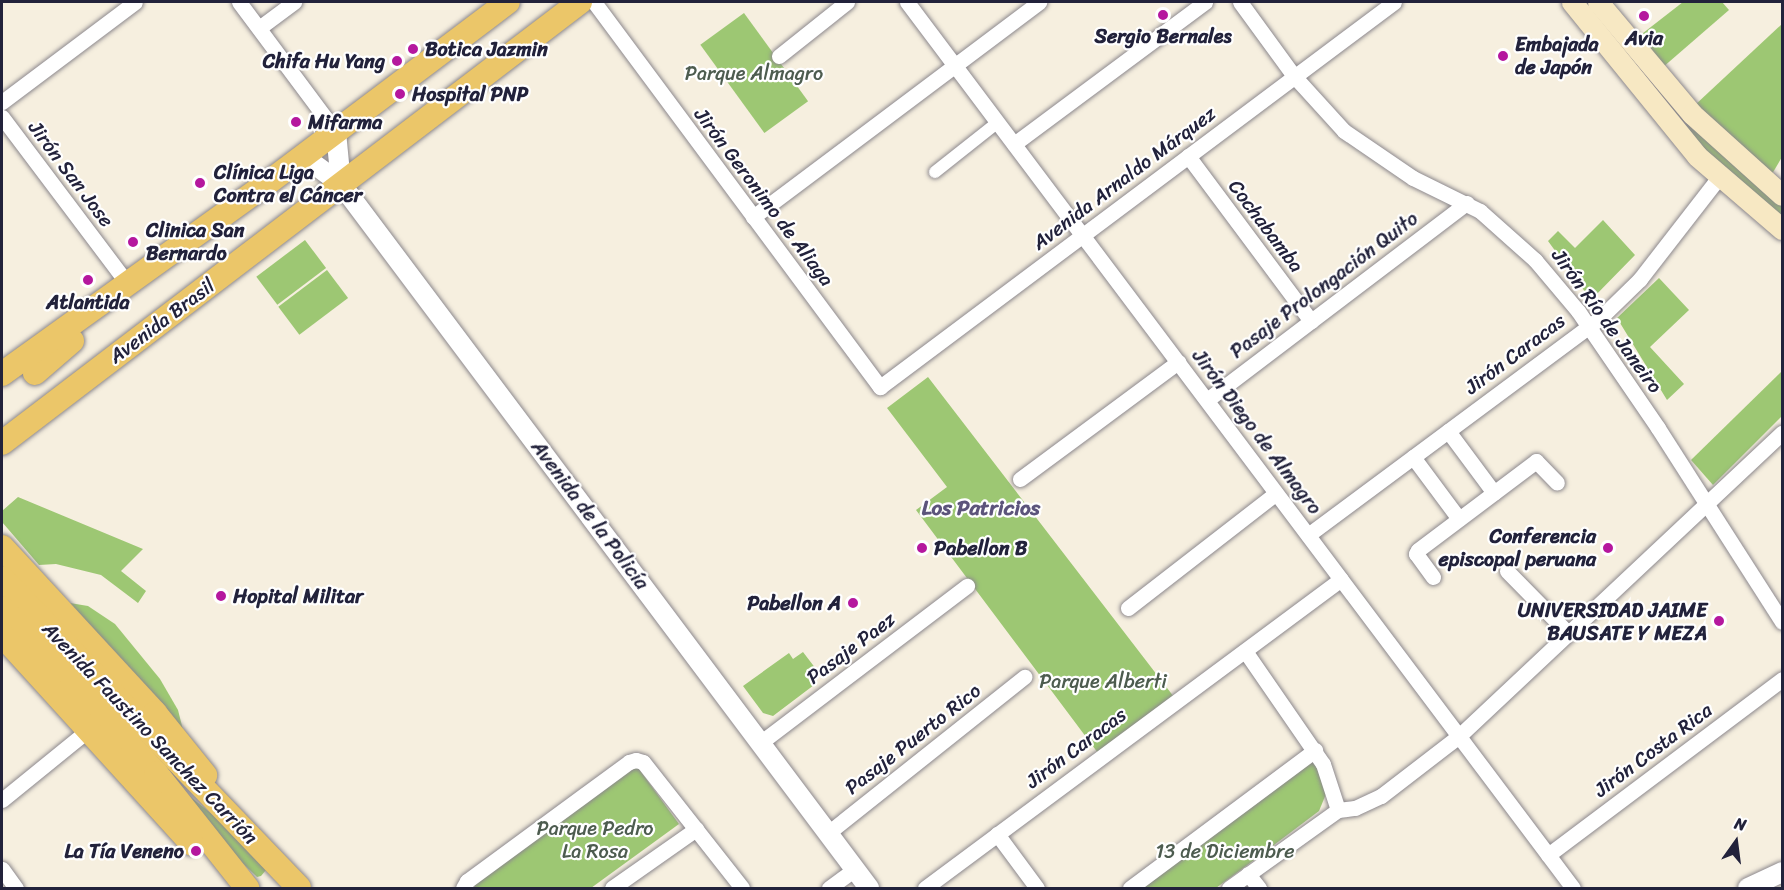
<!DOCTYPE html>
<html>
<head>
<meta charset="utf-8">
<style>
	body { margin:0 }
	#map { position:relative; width:1784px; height:890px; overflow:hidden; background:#f6efdf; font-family:Sriracha,sans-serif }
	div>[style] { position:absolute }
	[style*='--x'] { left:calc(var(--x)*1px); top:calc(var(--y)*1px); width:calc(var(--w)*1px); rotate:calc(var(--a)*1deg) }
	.green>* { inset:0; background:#9dc773; transform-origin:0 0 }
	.roads { filter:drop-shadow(0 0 2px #8c888d) drop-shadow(0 0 2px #8c888d) }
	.pedestrian>* { height:12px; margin:-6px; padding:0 6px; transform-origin:6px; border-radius:6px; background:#fff }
	.minor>* { height:15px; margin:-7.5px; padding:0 7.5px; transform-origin:7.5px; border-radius:7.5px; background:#fff }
	.tertiary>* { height:20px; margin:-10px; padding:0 10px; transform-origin:10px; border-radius:10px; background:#fff }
	.secondary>* { height:21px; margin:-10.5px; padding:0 10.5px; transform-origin:10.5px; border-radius:10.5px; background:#f7e8c3 }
	.primary>* { height:24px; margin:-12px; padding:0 12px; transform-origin:12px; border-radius:12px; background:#ebc669 }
	.dots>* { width:16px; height:16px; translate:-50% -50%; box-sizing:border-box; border:3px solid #fff; border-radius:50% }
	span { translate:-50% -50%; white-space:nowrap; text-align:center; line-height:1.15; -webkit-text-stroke:4.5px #fff; paint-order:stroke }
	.poi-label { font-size:20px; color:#22223b; font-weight:700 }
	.left { translate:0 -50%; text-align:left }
	.right { translate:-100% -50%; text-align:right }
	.park-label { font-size:20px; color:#4d5c4f }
	.street-label { font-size:20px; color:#22223b }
	.neighbourhood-label { font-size:21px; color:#5c547b; font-weight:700 }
	.frame { position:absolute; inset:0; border:3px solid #22223b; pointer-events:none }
	.north { position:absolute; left:1706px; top:812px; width:60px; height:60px; -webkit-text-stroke:4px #fff; paint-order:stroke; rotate:14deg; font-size:16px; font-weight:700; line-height:24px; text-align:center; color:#22223b }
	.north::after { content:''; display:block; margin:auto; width:21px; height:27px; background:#22223b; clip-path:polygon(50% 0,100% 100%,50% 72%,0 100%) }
</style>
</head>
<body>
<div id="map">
	<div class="green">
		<i style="clip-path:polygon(1582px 2px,1592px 2px,1782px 199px,1782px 220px,1723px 172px)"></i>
		<i style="clip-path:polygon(1683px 2px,1722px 2px,1729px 10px,1662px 68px,1638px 37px)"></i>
		<i style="left:744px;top:13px;width:109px;height:54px;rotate:54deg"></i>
		<i style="clip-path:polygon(1782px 24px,1782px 157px,1772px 174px,1695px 105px)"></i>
		<i style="clip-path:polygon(1603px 220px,1635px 255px,1591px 300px,1548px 241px,1558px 231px,1575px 248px)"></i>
		<i style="left:305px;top:240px;width:35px;height:61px;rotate:53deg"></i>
		<i style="left:327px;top:270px;width:35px;height:61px;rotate:53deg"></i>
		<i style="clip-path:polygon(1659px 278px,1689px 310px,1650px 347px,1684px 384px,1667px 400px,1617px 318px)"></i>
		<i style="clip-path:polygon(1782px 371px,1782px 416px,1713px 485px,1691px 460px)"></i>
		<i style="clip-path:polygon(928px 377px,1174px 697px,1098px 753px,916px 510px,947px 487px,887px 408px)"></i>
		<i style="clip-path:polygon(18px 497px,143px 549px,121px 571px,146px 591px,138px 603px,101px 575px,56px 564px,39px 565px,2px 522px,2px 511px)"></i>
		<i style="clip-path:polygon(70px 603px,88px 606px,115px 624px,160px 679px,178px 710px,183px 730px)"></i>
		<i style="clip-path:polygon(803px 652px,816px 669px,814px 685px,773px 716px,763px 713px,743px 686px,789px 653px,793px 659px)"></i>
		<i style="clip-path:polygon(1311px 755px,1325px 773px,1326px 794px,1319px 811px,1242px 869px,1216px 888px,1133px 888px)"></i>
		<i style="clip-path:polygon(636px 765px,679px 824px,591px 888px,476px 888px,473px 884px)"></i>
		<i style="clip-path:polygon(172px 782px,218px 819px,266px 870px,261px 876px,257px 877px,205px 827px)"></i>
	</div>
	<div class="roads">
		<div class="pedestrian">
			<i style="--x:935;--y:172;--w:80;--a:-38.4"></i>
		</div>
		<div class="minor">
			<i style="--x:239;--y:2;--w:162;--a:53.3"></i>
			<i style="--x:594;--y:2;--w:480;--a:53.4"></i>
			<i style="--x:880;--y:387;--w:642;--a:-36.83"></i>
			<i style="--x:907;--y:2;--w:1108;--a:53.07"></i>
			<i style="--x:1240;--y:2;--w:92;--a:53.9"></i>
			<i style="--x:1294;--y:76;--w:74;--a:47.7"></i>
			<i style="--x:1344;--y:131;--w:83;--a:34.3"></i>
			<i style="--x:1413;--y:178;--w:75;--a:26.2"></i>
			<i style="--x:1480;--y:211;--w:74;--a:41.7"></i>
			<i style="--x:1535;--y:260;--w:67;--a:49.9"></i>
			<i style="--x:1578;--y:311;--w:142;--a:55.6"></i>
			<i style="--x:1658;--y:428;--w:230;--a:57.4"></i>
			<i style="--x:259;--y:28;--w:44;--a:-36.6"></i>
			<i style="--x:779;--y:56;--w:87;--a:-38.5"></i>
			<i style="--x:2;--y:102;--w:166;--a:-36.9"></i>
			<i style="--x:2;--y:117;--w:209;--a:53"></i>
			<i style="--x:1014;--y:144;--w:238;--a:-36.6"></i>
			<i style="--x:1188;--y:156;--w:206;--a:53.3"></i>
			<i style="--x:753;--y:217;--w:358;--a:-36.9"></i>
			<i style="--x:1207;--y:400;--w:326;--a:-37.2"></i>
			<i style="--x:1448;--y:431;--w:77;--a:53.4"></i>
			<i style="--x:1413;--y:457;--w:77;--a:53.4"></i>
			<i style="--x:1020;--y:479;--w:197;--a:-36.5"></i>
			<i style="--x:1308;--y:535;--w:361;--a:-36.6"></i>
			<i style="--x:1598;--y:320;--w:59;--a:-44.3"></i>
			<i style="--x:1640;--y:279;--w:129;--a:-52.2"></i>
			<i style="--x:1507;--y:571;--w:88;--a:45.5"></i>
			<i style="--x:1433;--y:577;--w:29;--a:-126"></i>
			<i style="--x:1416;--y:554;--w:4;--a:-63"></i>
			<i style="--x:1418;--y:550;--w:148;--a:-37"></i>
			<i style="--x:1536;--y:461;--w:30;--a:46"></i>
			<i style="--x:1128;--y:608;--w:187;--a:-37.8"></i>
			<i style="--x:1245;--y:651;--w:137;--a:55.4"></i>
			<i style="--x:1323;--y:764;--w:48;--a:71.9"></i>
			<i style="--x:760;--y:743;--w:260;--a:-37.2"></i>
			<i style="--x:2;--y:800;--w:111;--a:-39.1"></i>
			<i style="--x:828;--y:833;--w:251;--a:-38.5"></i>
			<i style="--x:997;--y:834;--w:67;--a:53.5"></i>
			<i style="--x:1548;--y:855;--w:293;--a:-36.9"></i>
			<i style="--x:2;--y:869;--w:24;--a:54"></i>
			<i style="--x:1248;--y:874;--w:18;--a:52"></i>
			<i style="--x:463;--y:888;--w:8;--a:-60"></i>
			<i style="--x:467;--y:881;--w:201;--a:-36.3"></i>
			<i style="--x:629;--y:762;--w:7;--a:-16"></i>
			<i style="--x:636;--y:760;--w:7;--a:16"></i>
			<i style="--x:643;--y:762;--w:160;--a:51.8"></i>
			<i style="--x:612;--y:888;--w:103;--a:-35.1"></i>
			<i style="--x:829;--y:888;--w:31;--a:-36"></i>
			<i style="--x:925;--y:888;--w:518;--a:-36.6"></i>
			<i style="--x:1130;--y:888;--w:231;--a:-36.7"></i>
			<i style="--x:1229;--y:888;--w:134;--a:-35.6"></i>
			<i style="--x:1338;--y:810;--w:17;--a:-7"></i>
			<i style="--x:1355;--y:808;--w:29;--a:-25"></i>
			<i style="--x:1381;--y:796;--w:98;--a:-37.6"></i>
			<i style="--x:1459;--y:736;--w:443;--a:-43.2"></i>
		</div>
		<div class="tertiary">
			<i style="--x:336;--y:132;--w:52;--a:84.5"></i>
			<i style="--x:341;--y:184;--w:880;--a:53.13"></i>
			<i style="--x:303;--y:156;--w:47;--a:36.4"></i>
			<i style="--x:1748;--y:888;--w:38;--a:-25"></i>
		</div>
		<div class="secondary">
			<i style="--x:1572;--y:2;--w:198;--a:50.9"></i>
			<i style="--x:1697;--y:156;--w:112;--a:40.7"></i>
			<i style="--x:1598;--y:2;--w:146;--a:50"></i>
			<i style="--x:1692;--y:114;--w:121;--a:42"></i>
		</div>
		<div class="primary">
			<i style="--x:35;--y:373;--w:49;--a:-40.9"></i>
			<i style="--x:2;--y:374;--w:319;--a:-35.7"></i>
			<i style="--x:261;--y:188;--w:309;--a:-37"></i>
			<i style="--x:2;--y:443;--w:727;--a:-37.34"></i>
			<i style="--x:2;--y:547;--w:226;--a:47.3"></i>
			<i style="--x:155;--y:713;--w:80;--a:51.1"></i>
			<i style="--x:2;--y:578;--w:429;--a:46.2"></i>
			<i style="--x:2;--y:608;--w:226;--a:47"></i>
			<i style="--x:156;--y:773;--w:147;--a:51.6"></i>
			<i style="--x:2;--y:635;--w:282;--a:47.7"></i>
		</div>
	</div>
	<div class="dots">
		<i style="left:1163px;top:15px;background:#b5179e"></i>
		<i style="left:1644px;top:16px;background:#b5179e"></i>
		<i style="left:413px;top:49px;background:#b5179e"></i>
		<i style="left:1503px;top:56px;background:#b5179e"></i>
		<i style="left:397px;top:61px;background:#b5179e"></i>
		<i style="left:400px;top:94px;background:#b5179e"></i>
		<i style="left:296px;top:122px;background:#b5179e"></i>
		<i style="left:200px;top:183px;background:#b5179e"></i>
		<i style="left:133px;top:242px;background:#b5179e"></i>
		<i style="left:88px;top:280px;background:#b5179e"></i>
		<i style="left:922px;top:548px;background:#b5179e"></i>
		<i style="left:1608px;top:548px;background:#b5179e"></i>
		<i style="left:221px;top:596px;background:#b5179e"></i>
		<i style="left:853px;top:603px;background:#b5179e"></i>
		<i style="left:1719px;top:621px;background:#b5179e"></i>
		<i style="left:196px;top:851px;background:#b5179e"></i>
	</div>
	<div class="poi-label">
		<span style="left:1163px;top:36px">Sergio Bernales</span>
		<span style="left:1644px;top:38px">Avia</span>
		<span class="left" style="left:1515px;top:56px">Embajada<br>de Japón</span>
		<span class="left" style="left:425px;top:49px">Botica Jazmin</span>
		<span class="right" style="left:385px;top:61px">Chifa Hu Yang</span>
		<span class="left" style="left:412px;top:94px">Hospital PNP</span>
		<span class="left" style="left:308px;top:122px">Mifarma</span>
		<span class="left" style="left:214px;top:184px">Clínica Liga<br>Contra el Cáncer</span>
		<span class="left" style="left:146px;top:242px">Clinica San<br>Bernardo</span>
		<span style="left:88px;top:302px">Atlantida</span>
		<span class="right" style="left:1596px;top:548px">Conferencia<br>episcopal peruana</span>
		<span class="left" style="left:934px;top:548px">Pabellon B</span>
		<span class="left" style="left:233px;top:596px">Hopital Militar</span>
		<span class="right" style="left:841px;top:603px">Pabellon A</span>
		<span class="right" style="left:1707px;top:622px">UNIVERSIDAD JAIME<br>BAUSATE Y MEZA</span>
		<span class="right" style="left:184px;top:851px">La Tía Veneno</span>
	</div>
	<div class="park-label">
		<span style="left:754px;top:73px">Parque Almagro</span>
		<span style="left:1103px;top:681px">Parque Alberti</span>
		<span style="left:595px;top:840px">Parque Pedro<br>La Rosa</span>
		<span style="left:1225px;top:851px">13 de Diciembre</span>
	</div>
	<div class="street-label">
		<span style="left:71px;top:174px;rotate:53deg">Jirón San Jose</span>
		<span style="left:1124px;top:178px;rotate:-37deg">Avenida Arnaldo Márquez</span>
		<span style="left:764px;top:197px;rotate:53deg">Jirón Geronimo de Aliaga</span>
		<span style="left:1266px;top:226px;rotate:53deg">Cochabamba</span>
		<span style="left:1324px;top:285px;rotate:-37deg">Pasaje Prolongación Quito</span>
		<span style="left:162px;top:321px;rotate:-37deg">Avenida Brasil</span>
		<span style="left:1607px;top:321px;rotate:54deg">Jirón Río de Janeiro</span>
		<span style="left:1515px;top:354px;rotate:-37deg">Jirón Caracas</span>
		<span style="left:1257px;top:432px;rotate:53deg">Jirón Diego de Almagro</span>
		<span style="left:590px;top:515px;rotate:53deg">Avenida de la Policía</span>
		<span style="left:851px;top:648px;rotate:-37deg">Pasaje Paez</span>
		<span style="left:150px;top:733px;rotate:46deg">Avenida Faustino Sanchez Carrión</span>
		<span style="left:913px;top:739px;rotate:-38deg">Pasaje Puerto Rico</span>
		<span style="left:1076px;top:748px;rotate:-37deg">Jirón Caracas</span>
		<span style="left:1653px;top:750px;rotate:-37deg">Jirón Costa Rica</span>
	</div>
	<div class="neighbourhood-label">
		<span style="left:981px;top:508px">Los Patricios</span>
	</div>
	<div class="frame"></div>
	<div class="north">N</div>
</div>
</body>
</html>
